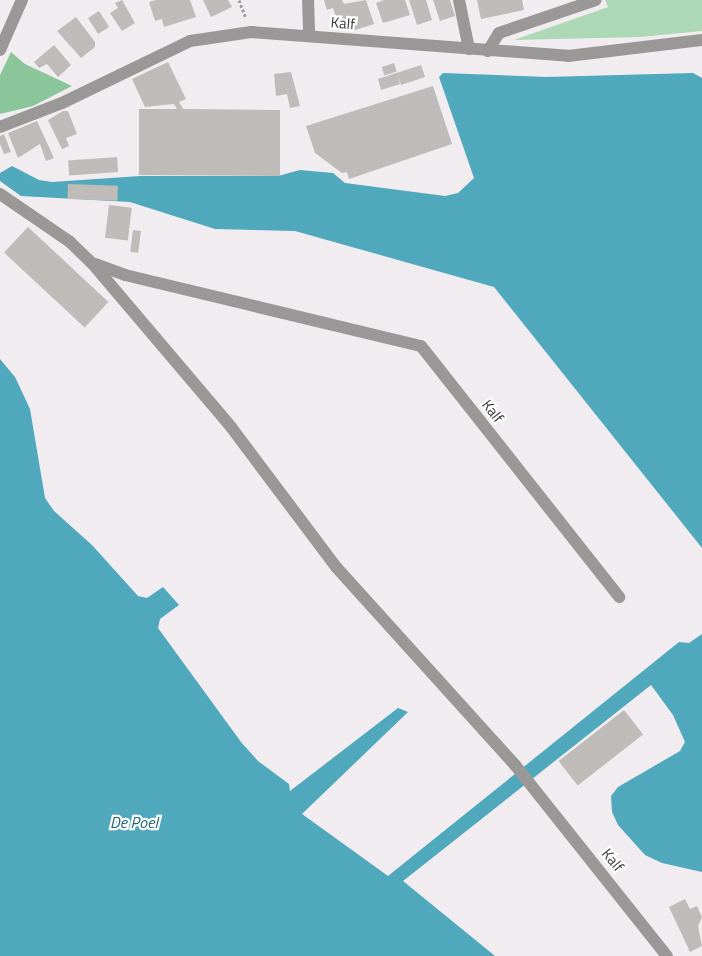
<!DOCTYPE html>
<html>
<head>
<meta charset="utf-8">
<style>
	body { margin:0 }
	#map { position:relative; width:702px; height:956px; overflow:hidden; background:#f0ecf0; font-family:"Titillium Web",sans-serif }
	div>[style] { position:absolute }
	[style*='--x'] { left:calc(var(--x)*1px); top:calc(var(--y)*1px); width:calc(var(--w)*1px); rotate:calc(var(--a)*1deg) }
	.green>* { inset:0; background:#acd8b5 }
	.forest>* { inset:0; background:#8ac699 }
	.water>* { inset:0; background:#4fa8bb }
	.building>* { inset:0; background:#bebbb8; transform-origin:0 0 }
	.path>* { height:3px; margin-top:-1.5px; transform-origin:0; background:repeating-linear-gradient(90deg,#9e9b9e 0 2.5px,transparent 0 5px) }
	.minor>* { height:12px; margin:-6px; padding:0 6px; transform-origin:6px; border-radius:6px; background:#9a9897 }
	span { translate:-50% -50%; white-space:nowrap; text-align:center; line-height:1.15; -webkit-text-stroke:4.5px #fff; paint-order:stroke }
	.street-label { font-size:15px; color:#393839 }
	.water-label { font-size:16px; color:#1a626f; font-style:italic }
</style>
</head>
<body>
<div id="map">
	<div class="green">
		<i style="clip-path:polygon(605px 0,702px 0,702px 31px,640px 37px,514px 40px,608px 7px)"></i>
	</div>
	<div class="forest">
		<i style="clip-path:polygon(11px 52px,25px 64px,72px 86px,33px 106px,0 114px,0 75px)"></i>
	</div>
	<div class="water">
		<i style="clip-path:polygon(443px 73px,546px 77px,693px 73px,702px 78px,702px 548px,494px 287px,295px 231px,215px 229px,130px 202px,21px 196px,0 181px,0 173px,12px 166px,39px 180px,52px 182px,140px 176px,278px 176px,300px 170px,333px 173px,345px 183px,445px 196px,458px 193px,474px 178px,439px 77px)"></i>
		<i style="clip-path:polygon(0 359px,15px 377px,30px 409px,45px 498px,54px 511px,92px 545px,138px 596px,147px 598px,163px 587px,179px 605px,160px 619px,158px 628px,241px 742px,258px 761px,289px 784px,290px 791px,398px 708px,408px 712px,302px 814px,388px 876px,679px 642px,689px 643px,702px 634px,702px 872px,662px 863px,645px 855px,618px 825px,612px 812px,611px 796px,618px 787px,680px 751px,685px 742px,673px 715px,651px 685px,403px 881px,495px 956px,0 956px)"></i>
	</div>
	<div class="building">
		<i style="clip-path:polygon(122px 0,135px 23px,122px 31px,110px 13px,118px 8px,115px 3px)"></i>
		<i style="clip-path:polygon(156px 0,190px 0,196px 17px,164px 27px,162px 19px,155px 21px,149px 2px)"></i>
		<i style="clip-path:polygon(203px 0,228px 0,232px 7px,211px 17px)"></i>
		<i style="clip-path:polygon(324px 0,342px 0,344px 4px,366px 0,374px 24px,352px 31px,349px 20px,338px 24px,333px 8px,327px 10px)"></i>
		<i style="clip-path:polygon(384px 0,405px 0,410px 15px,383px 23px,376px 3px)"></i>
		<i style="clip-path:polygon(409px 0,426px 0,432px 20px,417px 25px)"></i>
		<i style="clip-path:polygon(433px 0,450px 0,455px 16px,440px 21px)"></i>
		<i style="clip-path:polygon(477px 0,522px 0,524px 10px,481px 19px)"></i>
		<i style="left:99px;top:11px;width:19px;height:13px;rotate:58deg"></i>
		<i style="clip-path:polygon(76px 17px,95px 42px,95px 47px,81px 58px,57px 31px)"></i>
		<i style="clip-path:polygon(54px 45px,71px 65px,58px 77px,47px 64px,39px 68px,34px 62px)"></i>
		<i style="clip-path:polygon(168px 62px,186px 99px,179px 102px,183px 109px,280px 110px,280px 176px,139px 175px,139px 109px,177px 109px,174px 104px,145px 107px,132px 79px)"></i>
		<i style="left:394px;top:63px;width:9px;height:13px;rotate:72deg"></i>
		<i style="clip-path:polygon(421px 65px,425px 77px,401px 85px,398px 75px,400px 84px,381px 90px,378px 79px)"></i>
		<i style="clip-path:polygon(291px 72px,300px 106px,290px 108px,287px 94px,276px 96px,274px 74px)"></i>
		<i style="clip-path:polygon(433px 86px,452px 144px,349px 179px,347px 172px,342px 173px,315px 153px,306px 126px)"></i>
		<i style="clip-path:polygon(63px 111px,68px 111px,77px 134px,66px 138px,69px 146px,62px 149px,48px 120px)"></i>
		<i style="clip-path:polygon(37px 121px,54px 158px,46px 161px,40px 144px,18px 158px,8px 133px)"></i>
		<i style="clip-path:polygon(4px 134px,11px 152px,4px 154px,0 144px,0 136px)"></i>
		<i style="left:117px;top:157px;width:15px;height:49px;rotate:86deg"></i>
		<i style="left:68px;top:184px;width:50px;height:15px;rotate:2deg"></i>
		<i style="left:109px;top:205px;width:23px;height:33px;rotate:7deg"></i>
		<i style="left:28px;top:227px;width:110px;height:35px;rotate:43deg"></i>
		<i style="left:133px;top:230px;width:8px;height:22px;rotate:7deg"></i>
		<i style="left:624px;top:710px;width:31px;height:83px;rotate:52deg"></i>
		<i style="clip-path:polygon(685px 899px,690px 909px,697px 906px,702px 917px,698px 926px,702px 946px,690px 952px,669px 907px)"></i>
	</div>
	<div class="path">
		<i style="--x:239;--y:0;--w:19;--a:69"></i>
	</div>
	<div class="minor">
		<i style="--x:308;--y:0;--w:36;--a:88"></i>
		<i style="--x:459;--y:0;--w:50;--a:78.5"></i>
		<i style="--x:0;--y:50;--w:55;--a:-66.3"></i>
		<i style="--x:488;--y:51;--w:21;--a:-59"></i>
		<i style="--x:499;--y:33;--w:102;--a:-18.8"></i>
		<i style="--x:0;--y:127;--w:66;--a:-21.2"></i>
		<i style="--x:62;--y:103;--w:142;--a:-25.8"></i>
		<i style="--x:190;--y:41;--w:62;--a:-8.4"></i>
		<i style="--x:251;--y:32;--w:318;--a:4.3"></i>
		<i style="--x:568;--y:56;--w:135;--a:-6.8"></i>
		<i style="--x:0;--y:194;--w:85;--a:34.4"></i>
		<i style="--x:70;--y:242;--w:30;--a:44"></i>
		<i style="--x:92;--y:263;--w:215;--a:49.7"></i>
		<i style="--x:231;--y:427;--w:176;--a:53.1"></i>
		<i style="--x:337;--y:568;--w:266;--a:47.9"></i>
		<i style="--x:515;--y:765;--w:244;--a:51.5"></i>
		<i style="--x:95;--y:264;--w:32;--a:20"></i>
		<i style="--x:125;--y:275;--w:304;--a:13.5"></i>
		<i style="--x:421;--y:346;--w:320;--a:51.7"></i>
	</div>
	<div class="street-label">
		<span style="left:343px;top:23px;rotate:5deg">Kalf</span>
		<span style="left:493px;top:411px;rotate:52deg">Kalf</span>
		<span style="left:613px;top:860px;rotate:51deg">Kalf</span>
	</div>
	<div class="water-label">
		<span style="left:134px;top:822px">De Poel</span>
	</div>
</div>
</body>
</html>
